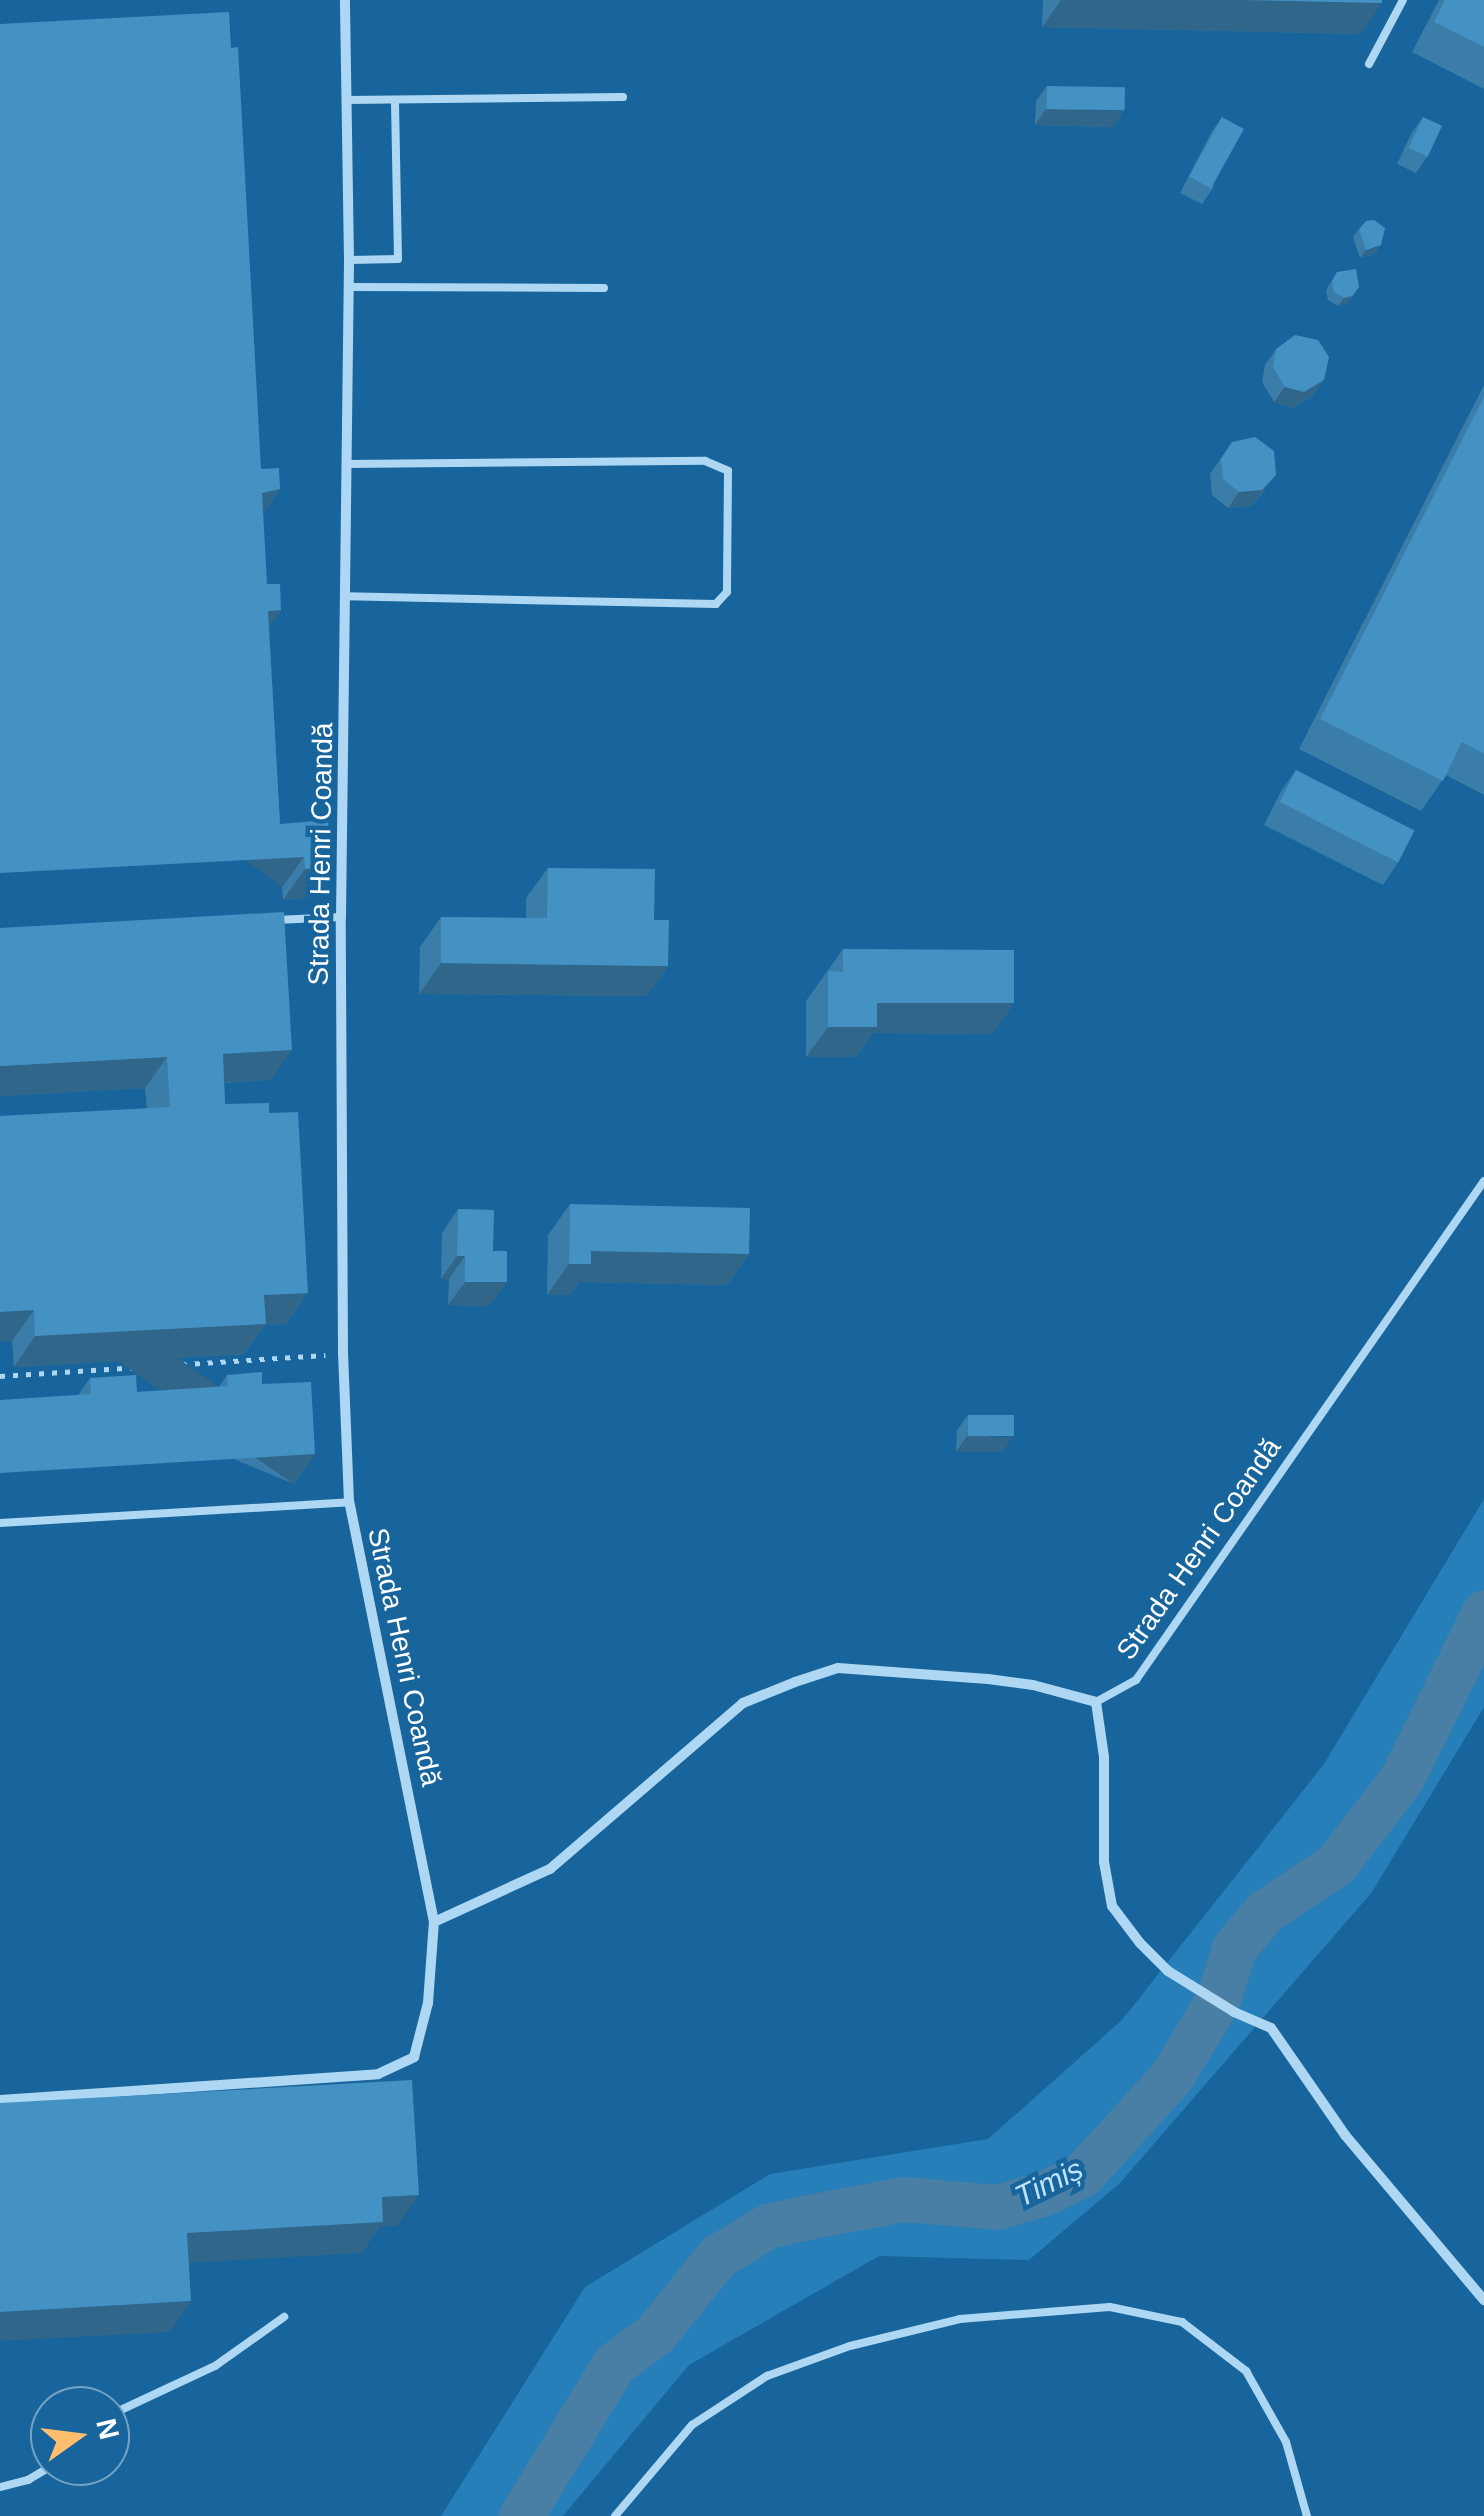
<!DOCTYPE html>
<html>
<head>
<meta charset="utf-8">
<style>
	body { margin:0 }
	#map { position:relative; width:1484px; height:2516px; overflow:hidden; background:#17659c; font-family:Arial,sans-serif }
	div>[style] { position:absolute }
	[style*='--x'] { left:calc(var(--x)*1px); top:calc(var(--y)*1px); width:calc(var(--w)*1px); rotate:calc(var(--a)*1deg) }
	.green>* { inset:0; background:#267fb8 }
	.river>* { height:45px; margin:-22.5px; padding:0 22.5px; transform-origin:22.5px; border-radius:22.5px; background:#497ea5 }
	.path>* { height:5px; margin-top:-2.5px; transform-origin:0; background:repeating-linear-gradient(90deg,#add7f2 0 5px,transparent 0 13px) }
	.lane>* { height:8px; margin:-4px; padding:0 4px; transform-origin:4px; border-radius:4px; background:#add7f2 }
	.street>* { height:10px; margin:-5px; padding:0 5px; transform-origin:5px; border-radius:5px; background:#add7f2 }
	.wall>* { inset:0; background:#3a7da9 }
	.shaded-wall>* { inset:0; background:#306689; transform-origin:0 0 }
	.building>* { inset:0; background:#4491c4; transform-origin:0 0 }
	span { translate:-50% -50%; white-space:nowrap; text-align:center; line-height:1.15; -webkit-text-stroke:9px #17659c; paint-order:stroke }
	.street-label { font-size:28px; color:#fff }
	.water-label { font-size:30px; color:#bde2f9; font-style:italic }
	.north { position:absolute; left:30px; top:2386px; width:100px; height:100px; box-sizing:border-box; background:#17659c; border:2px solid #74a3c4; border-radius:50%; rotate:76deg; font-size:28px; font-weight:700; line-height:40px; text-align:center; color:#fff }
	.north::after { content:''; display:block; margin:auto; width:35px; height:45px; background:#ffbf6e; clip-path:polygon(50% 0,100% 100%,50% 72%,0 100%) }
</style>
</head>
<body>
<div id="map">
	<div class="green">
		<i style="clip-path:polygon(1484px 1499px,1484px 1707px,1372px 1892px,1120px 2183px,1029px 2260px,879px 2256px,689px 2365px,563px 2516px,441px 2516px,585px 2287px,770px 2174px,988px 2139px,1122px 2020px,1324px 1764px)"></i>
	</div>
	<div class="river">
		<i style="--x:521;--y:2516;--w:178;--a:-58.5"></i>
		<i style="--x:614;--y:2364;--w:51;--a:-36.2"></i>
		<i style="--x:655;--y:2334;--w:100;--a:-51.1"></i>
		<i style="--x:718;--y:2256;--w:58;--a:-31"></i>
		<i style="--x:768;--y:2226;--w:41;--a:-12.7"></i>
		<i style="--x:808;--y:2217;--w:98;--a:-10.6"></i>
		<i style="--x:904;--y:2199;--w:93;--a:4.9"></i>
		<i style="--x:997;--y:2207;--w:50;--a:-16.3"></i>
		<i style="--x:1045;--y:2193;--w:41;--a:-25.9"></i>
		<i style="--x:1082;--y:2175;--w:134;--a:-47.7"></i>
		<i style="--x:1172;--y:2076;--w:90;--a:-59.1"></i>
		<i style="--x:1218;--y:1999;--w:53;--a:-72.6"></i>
		<i style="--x:1234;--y:1948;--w:47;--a:-50.2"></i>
		<i style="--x:1264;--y:1912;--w:87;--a:-33.7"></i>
		<i style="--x:1336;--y:1864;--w:108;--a:-52.5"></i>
		<i style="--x:1402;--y:1778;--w:185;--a:-63.7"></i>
	</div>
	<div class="path">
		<i style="--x:0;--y:1376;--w:326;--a:-3.7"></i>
	</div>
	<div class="lane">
		<i style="--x:1369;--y:64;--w:72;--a:-62"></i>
		<i style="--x:346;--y:100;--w:277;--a:-0.6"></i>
		<i style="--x:349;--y:260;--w:49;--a:-1.2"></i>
		<i style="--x:398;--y:259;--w:158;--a:-91.1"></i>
		<i style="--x:348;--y:287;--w:256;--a:0.2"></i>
		<i style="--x:346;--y:464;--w:359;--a:-0.5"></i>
		<i style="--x:705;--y:461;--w:25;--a:23"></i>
		<i style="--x:728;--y:471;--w:121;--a:90.5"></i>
		<i style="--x:727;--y:592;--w:16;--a:133"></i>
		<i style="--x:716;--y:604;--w:369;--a:-178.8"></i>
		<i style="--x:276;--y:920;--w:65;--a:-2.6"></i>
		<i style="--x:0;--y:1523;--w:350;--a:-3.4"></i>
		<i style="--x:1096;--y:1702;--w:46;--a:-28.8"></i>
		<i style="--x:1136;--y:1680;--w:608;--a:-55.11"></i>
		<i style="--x:110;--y:2415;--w:116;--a:-25"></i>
		<i style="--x:215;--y:2366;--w:85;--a:-35.4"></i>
		<i style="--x:0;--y:2487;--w:29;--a:-14"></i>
		<i style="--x:28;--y:2480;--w:27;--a:-31"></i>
		<i style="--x:615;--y:2516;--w:119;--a:-49.8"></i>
		<i style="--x:692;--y:2425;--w:90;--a:-33.2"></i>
		<i style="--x:767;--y:2376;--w:88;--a:-19.9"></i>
		<i style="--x:850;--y:2346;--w:113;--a:-13.8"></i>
		<i style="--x:960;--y:2319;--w:150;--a:-4.6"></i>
		<i style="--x:1110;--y:2307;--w:74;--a:11.8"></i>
		<i style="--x:1182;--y:2322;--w:81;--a:37.4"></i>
		<i style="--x:1246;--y:2371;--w:81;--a:60.6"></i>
		<i style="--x:1286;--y:2442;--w:77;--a:74.2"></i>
	</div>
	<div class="street">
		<i style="--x:434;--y:1922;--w:128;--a:-24.6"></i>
		<i style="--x:550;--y:1869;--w:255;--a:-40.7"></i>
		<i style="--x:743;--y:1703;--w:56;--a:-22"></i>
		<i style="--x:795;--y:1682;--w:45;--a:-18"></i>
		<i style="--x:838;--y:1668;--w:150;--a:4.2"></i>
		<i style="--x:988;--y:1679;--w:45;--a:7.6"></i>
		<i style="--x:1033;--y:1685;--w:65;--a:15.1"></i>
		<i style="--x:1096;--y:1702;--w:56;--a:81.7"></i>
		<i style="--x:1104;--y:1757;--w:105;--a:90"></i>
		<i style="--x:1104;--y:1862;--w:45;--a:79.7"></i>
		<i style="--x:1112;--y:1906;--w:46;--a:52.9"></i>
		<i style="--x:1140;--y:1943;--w:40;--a:45"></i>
		<i style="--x:1168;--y:1971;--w:78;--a:31.8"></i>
		<i style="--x:1234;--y:2012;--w:40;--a:23.4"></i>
		<i style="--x:1271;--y:2028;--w:130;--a:55.3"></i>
		<i style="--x:1345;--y:2135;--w:216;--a:49.9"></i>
		<i style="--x:0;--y:2100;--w:379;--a:-3.9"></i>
		<i style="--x:378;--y:2074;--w:40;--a:-25"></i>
		<i style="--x:414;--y:2057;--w:56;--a:-75.5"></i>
		<i style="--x:428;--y:2003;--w:81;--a:-85.8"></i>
		<i style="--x:434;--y:1922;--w:429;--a:-101.4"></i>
		<i style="--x:349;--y:1502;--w:148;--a:-92.3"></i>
		<i style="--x:343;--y:1354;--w:437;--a:-90.3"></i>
		<i style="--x:341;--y:917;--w:657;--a:-89.3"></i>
		<i style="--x:349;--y:260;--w:260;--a:-90.9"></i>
	</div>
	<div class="wall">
		<i style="clip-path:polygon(1043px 0,1382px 0,1361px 34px,1042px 27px)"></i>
		<i style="clip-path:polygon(1439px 0,1484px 0,1484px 89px,1412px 52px)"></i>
		<i style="clip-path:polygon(1047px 86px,1113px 127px,1035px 125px,1036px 101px)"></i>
		<i style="clip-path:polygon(1222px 117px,1213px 188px,1202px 204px,1180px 193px,1211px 133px)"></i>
		<i style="clip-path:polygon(1423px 117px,1427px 157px,1416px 173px,1397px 164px,1412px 132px)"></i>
		<i style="clip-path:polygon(1359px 229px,1376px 253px,1360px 258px,1353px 237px)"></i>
		<i style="clip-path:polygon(1337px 272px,1359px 287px,1347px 304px,1338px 306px,1328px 300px,1326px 290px)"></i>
		<i style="clip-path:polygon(1276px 349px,1313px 396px,1293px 408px,1274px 402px,1262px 382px,1265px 365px)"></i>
		<i style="clip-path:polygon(1484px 385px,1484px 795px,1446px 775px,1421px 811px,1299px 749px)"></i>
		<i style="clip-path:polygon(1232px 442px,1265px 490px,1251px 506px,1228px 508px,1212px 495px,1210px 474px)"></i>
		<i style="clip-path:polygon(261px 469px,280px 489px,263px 514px,267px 584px,281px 610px,269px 627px,280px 824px,331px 867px,310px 898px,283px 900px,282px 887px)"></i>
		<i style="clip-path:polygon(1296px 770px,1399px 861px,1383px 885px,1264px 825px,1280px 793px)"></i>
		<i style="clip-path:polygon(548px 868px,654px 920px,668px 966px,647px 996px,419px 994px,420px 947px,441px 917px,526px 918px,526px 898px)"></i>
		<i style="clip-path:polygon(0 928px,271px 1080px,224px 1083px,225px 1104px,269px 1113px,308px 1293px,286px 1324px,265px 1325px,244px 1354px,14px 1367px,12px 1341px,147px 1108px,145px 1088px,0 1096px)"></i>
		<i style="clip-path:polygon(843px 949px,1014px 1003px,992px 1034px,873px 1033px,856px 1057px,806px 1057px,806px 1001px)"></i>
		<i style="clip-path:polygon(570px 1204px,728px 1285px,579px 1282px,570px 1295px,547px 1295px,548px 1235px)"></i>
		<i style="clip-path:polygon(458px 1209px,490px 1306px,448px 1305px,449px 1279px,441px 1279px,442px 1233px)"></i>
		<i style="clip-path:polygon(227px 1375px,262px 1384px,315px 1454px,294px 1484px,78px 1395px,90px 1378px,137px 1392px,219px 1387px)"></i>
		<i style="clip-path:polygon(968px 1415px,1002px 1452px,956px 1452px,957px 1430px)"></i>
	</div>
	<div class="shaded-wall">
		<i style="clip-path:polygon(1061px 0,1244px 0,1382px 3px,1361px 34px,1042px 27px)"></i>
		<i style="clip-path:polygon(1046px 109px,1124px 111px,1113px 127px,1035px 125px)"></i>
		<i style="clip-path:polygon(1381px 245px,1376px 253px,1360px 258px,1366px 250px)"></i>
		<i style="clip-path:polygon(1352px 296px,1347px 304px,1338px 306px,1344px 298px)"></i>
		<i style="clip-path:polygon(1324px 380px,1313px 396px,1293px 408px,1274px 402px,1285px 387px)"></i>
		<i style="clip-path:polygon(1276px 475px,1251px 506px,1228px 508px,1239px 492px)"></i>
		<i style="clip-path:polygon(280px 489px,259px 520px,262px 493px)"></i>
		<i style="clip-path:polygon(281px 610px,260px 641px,268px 611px)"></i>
		<i style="left:304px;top:857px;width:37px;height:304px;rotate:126deg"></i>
		<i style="clip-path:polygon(331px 867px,310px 898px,283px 900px,305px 869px)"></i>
		<i style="clip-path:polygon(441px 963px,668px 966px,647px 996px,419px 994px)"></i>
		<i style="clip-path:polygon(877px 1003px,1014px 1003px,992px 1034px,873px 1033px,856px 1057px,806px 1057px,828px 1027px)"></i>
		<i style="clip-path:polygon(292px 1050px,271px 1080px,201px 1084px,223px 1054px)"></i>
		<i style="clip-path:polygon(167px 1057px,145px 1088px,0 1096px,0 1066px)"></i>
		<i style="clip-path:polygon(591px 1251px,749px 1254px,728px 1285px,579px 1282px,570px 1295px,547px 1295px,569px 1264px)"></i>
		<i style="clip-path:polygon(457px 1256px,465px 1256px,449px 1279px,441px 1279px)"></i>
		<i style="clip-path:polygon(465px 1282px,507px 1282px,490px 1306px,448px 1305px)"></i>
		<i style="clip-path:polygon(308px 1293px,286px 1324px,265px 1325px,244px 1354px,14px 1367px,35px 1336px,264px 1295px)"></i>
		<i style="clip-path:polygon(34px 1310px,12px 1341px,0 1341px,0 1312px)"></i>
		<i style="clip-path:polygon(967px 1436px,1013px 1437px,1002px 1452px,956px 1452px)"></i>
		<i style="left:315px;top:1454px;width:37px;height:316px;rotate:125deg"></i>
		<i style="clip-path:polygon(419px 2195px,397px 2226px,380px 2227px,362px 2253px,166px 2264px,187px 2233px,382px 2197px)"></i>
		<i style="clip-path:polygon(191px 2301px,170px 2332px,0 2341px,0 2312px)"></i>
	</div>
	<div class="building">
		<i style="clip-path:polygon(1244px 0,1382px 0,1382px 3px)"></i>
		<i style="clip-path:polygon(1445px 0,1484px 0,1484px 47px,1434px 22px)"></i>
		<i style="clip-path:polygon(229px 12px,231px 48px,238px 47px,261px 469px,279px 468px,280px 489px,262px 493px,267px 584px,280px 584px,281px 610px,268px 611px,280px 824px,328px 820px,331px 867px,305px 869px,304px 857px,0 873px,0 24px)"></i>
		<i style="left:1047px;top:86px;width:78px;height:23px;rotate:1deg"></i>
		<i style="left:1222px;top:117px;width:25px;height:68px;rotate:29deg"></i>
		<i style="left:1423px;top:117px;width:21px;height:34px;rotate:25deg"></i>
		<i style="clip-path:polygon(1374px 220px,1385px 228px,1381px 245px,1366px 250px,1359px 229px,1366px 221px)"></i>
		<i style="clip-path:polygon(1356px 269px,1359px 287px,1352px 296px,1344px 298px,1334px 292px,1332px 282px,1337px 272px)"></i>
		<i style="clip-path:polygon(1295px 335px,1318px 340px,1329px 357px,1324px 380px,1304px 392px,1285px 387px,1273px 367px,1276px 349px)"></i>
		<i style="clip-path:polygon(1484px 397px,1484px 754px,1462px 742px,1443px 781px,1320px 719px)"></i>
		<i style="clip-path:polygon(1255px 437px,1274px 451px,1276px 475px,1262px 490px,1239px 492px,1223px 479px,1221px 459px,1232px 442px)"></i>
		<i style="left:1296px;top:770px;width:133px;height:36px;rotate:27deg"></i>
		<i style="clip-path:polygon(548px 868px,655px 869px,654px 920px,669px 920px,668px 966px,441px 963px,441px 917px,547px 918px)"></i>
		<i style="clip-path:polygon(284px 912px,292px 1050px,223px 1054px,225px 1104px,269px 1103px,269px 1113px,298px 1112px,308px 1293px,264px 1295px,266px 1324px,35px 1336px,34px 1310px,0 1312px,0 1116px,170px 1107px,167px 1057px,0 1066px,0 928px)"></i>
		<i style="clip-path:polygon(843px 949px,1014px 950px,1014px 1003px,877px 1003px,877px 1027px,828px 1027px,828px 971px,843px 972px)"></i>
		<i style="clip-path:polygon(570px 1204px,750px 1208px,749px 1254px,591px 1251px,591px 1264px,569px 1264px)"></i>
		<i style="clip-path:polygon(458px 1209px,494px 1210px,493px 1251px,507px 1251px,507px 1282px,465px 1282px,465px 1256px,457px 1256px)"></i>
		<i style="clip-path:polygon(262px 1372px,262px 1384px,311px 1382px,315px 1454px,0 1473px,0 1400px,91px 1394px,90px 1378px,136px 1375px,137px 1392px,228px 1386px,227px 1375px)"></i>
		<i style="left:968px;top:1415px;width:46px;height:21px"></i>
		<i style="clip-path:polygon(412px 2080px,419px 2195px,382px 2197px,383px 2222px,187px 2233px,191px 2301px,0 2312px,0 2103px)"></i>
	</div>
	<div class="street-label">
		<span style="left:321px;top:854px;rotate:-89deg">Strada Henri Coandă</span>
		<span style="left:1199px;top:1549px;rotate:-55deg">Strada Henri Coandă</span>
		<span style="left:404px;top:1657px;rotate:78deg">Strada Henri Coandă</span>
	</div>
	<div class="water-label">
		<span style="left:1049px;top:2183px;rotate:-26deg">Timiș</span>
	</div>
	<div class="north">N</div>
</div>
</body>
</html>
